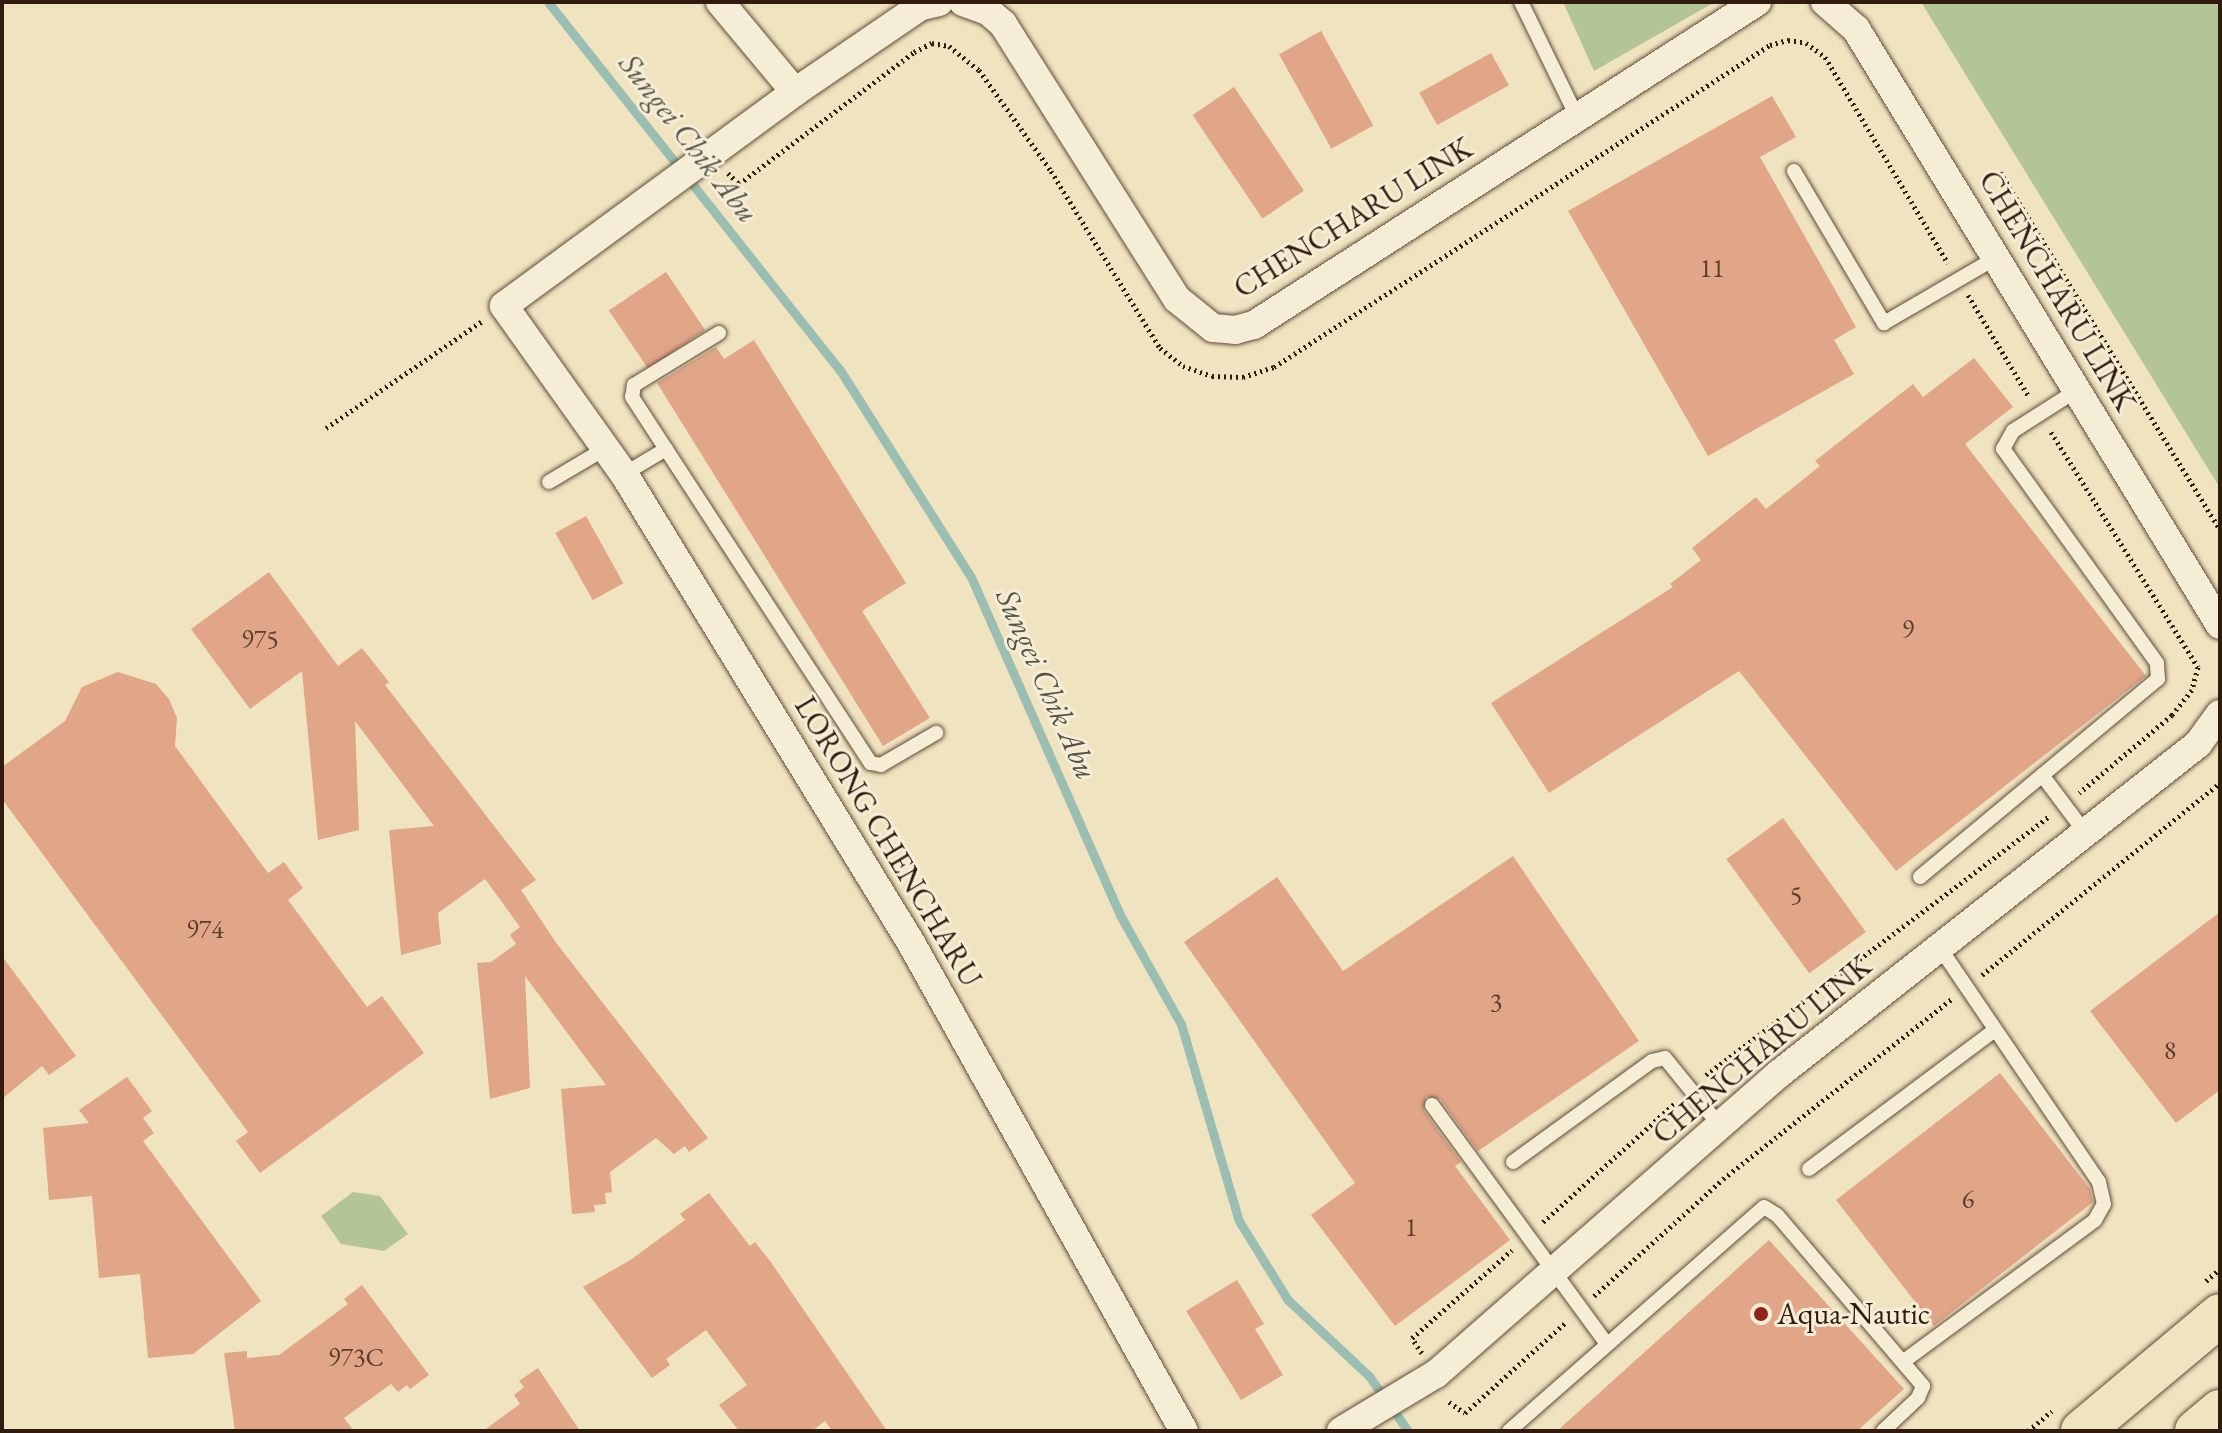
<!DOCTYPE html>
<html>
<head>
<meta charset="utf-8">
<style>
	body { margin:0 }
	#map { position:relative; width:2222px; height:1433px; overflow:hidden; background:#f0e3bf; font-family:"EB Garamond",serif }
	div>[style] { position:absolute }
	[style*='--x'] { left:calc(var(--x)*1px); top:calc(var(--y)*1px); width:calc(var(--w)*1px); rotate:calc(var(--a)*1deg) }
	.green>* { inset:0; background:#b3c597 }
	.stream>* { height:9px; margin:-4.5px; padding:0 4.5px; transform-origin:4.5px; border-radius:4.5px; background:#9abeb1 }
	.building>* { inset:0; background:#e1a588; transform-origin:0 0 }
	.path>* { height:5px; margin-top:-2.5px; transform-origin:0; background:repeating-linear-gradient(90deg,#311b0f 0 2px,transparent 0 6px) }
	.roads { filter:drop-shadow(0 0 2px #614d3b) drop-shadow(0 0 2px #614d3b) }
	.lane>* { height:14px; margin:-7px; padding:0 7px; transform-origin:7px; border-radius:7px; background:#f5edd5 }
	.street>* { height:28px; margin:-14px; padding:0 14px; transform-origin:14px; border-radius:14px; background:#f5edd5 }
	.primary>* { height:42px; margin:-21px; padding:0 21px; transform-origin:21px; border-radius:21px; background:#f0e3bf }
	.dots>* { width:22px; height:22px; translate:-50% -50%; box-sizing:border-box; border:4px solid #f5edd5; border-radius:50% }
	span { translate:-50% -50%; white-space:nowrap; text-align:center; line-height:1.15; -webkit-text-stroke:6px #f5edd5; paint-order:stroke }
	.number-label { font-size:26px; color:#5d3e2d }
	.number-label span { -webkit-text-stroke-width:0 }
	.street-label { font-size:30px; color:#311b0f }
	.poi-label { font-size:30px; color:#311b0f }
	.left { translate:0 -50%; text-align:left }
	.water-label { font-size:32px; color:#565448; font-style:italic }
	.frame { position:absolute; inset:0; border:4px solid #311b0f; pointer-events:none }
</style>
</head>
<body>
<div id="map">
	<div class="green">
		<i style="clip-path:polygon(1563px 2px,1715px 2px,1594px 71px)"></i>
		<i style="clip-path:polygon(1921px 2px,2220px 2px,2220px 488px)"></i>
		<i style="clip-path:polygon(353px 1192px,380px 1196px,408px 1234px,384px 1251px,341px 1244px,321px 1216px)"></i>
	</div>
	<div class="stream">
		<i style="--x:548;--y:2;--w:470;--a:51.6"></i>
		<i style="--x:840;--y:370;--w:245;--a:57.7"></i>
		<i style="--x:971;--y:577;--w:369;--a:66.2"></i>
		<i style="--x:1120;--y:915;--w:125;--a:60.8"></i>
		<i style="--x:1181;--y:1024;--w:205;--a:73.6"></i>
		<i style="--x:1239;--y:1221;--w:93;--a:58.2"></i>
		<i style="--x:1288;--y:1300;--w:111;--a:43.2"></i>
		<i style="--x:1369;--y:1376;--w:67;--a:54.7"></i>
	</div>
	<div class="building">
		<i style="left:1321px;top:31px;width:108px;height:48px;rotate:61deg"></i>
		<i style="left:1491px;top:53px;width:37px;height:82px;rotate:61deg"></i>
		<i style="left:1234px;top:87px;width:125px;height:50px;rotate:56deg"></i>
		<i style="clip-path:polygon(1772px 96px,1796px 137px,1760px 157px,1856px 327px,1834px 340px,1854px 374px,1708px 456px,1568px 211px)"></i>
		<i style="left:666px;top:272px;width:70px;height:69px;rotate:56deg"></i>
		<i style="clip-path:polygon(754px 340px,906px 583px,862px 611px,930px 718px,883px 746px,657px 383px,716px 347px,724px 359px)"></i>
		<i style="clip-path:polygon(1974px 358px,2013px 407px,1965px 444px,2146px 676px,1896px 871px,1739px 671px,1549px 793px,1491px 703px,1673px 587px,1670px 584px,1701px 560px,1692px 548px,1756px 497px,1766px 509px,1820px 466px,1815px 461px,1913px 384px,1923px 397px)"></i>
		<i style="left:586px;top:516px;width:77px;height:35px;rotate:61deg"></i>
		<i style="clip-path:polygon(269px 572px,338px 666px,362px 648px,389px 682px,385px 685px,536px 880px,521px 890px,557px 944px,708px 1138px,689px 1152px,685px 1146px,674px 1154px,656px 1138px,610px 1172px,612px 1192px,605px 1193px,606px 1204px,594px 1205px,595px 1212px,572px 1214px,561px 1089px,606px 1085px,525px 976px,530px 1088px,490px 1099px,477px 963px,491px 962px,516px 944px,510px 935px,520px 927px,485px 879px,438px 913px,441px 944px,401px 955px,389px 830px,434px 826px,355px 721px,359px 830px,318px 840px,302px 671px,250px 709px,191px 629px)"></i>
		<i style="clip-path:polygon(118px 672px,156px 684px,169px 699px,177px 718px,175px 746px,268px 873px,284px 862px,303px 888px,288px 900px,367px 1007px,382px 996px,424px 1053px,260px 1173px,236px 1141px,248px 1132px,2px 799px,2px 767px,65px 721px,82px 687px)"></i>
		<i style="left:1783px;top:818px;width:141px;height:70px;rotate:54deg"></i>
		<i style="clip-path:polygon(1513px 856px,1639px 1041px,1478px 1151px,1440px 1099px,1426px 1097px,1424px 1111px,1461px 1162px,1455px 1166px,1510px 1240px,1395px 1326px,1311px 1215px,1355px 1183px,1184px 942px,1277px 877px,1343px 971px)"></i>
		<i style="clip-path:polygon(2220px 912px,2220px 1090px,2176px 1123px,2090px 1011px)"></i>
		<i style="clip-path:polygon(2px 956px,76px 1056px,49px 1075px,42px 1066px,2px 1099px)"></i>
		<i style="clip-path:polygon(2000px 1073px,2090px 1189px,2093px 1202px,1934px 1326px,1836px 1200px)"></i>
		<i style="clip-path:polygon(127px 1077px,152px 1111px,143px 1118px,154px 1133px,143px 1141px,261px 1301px,193px 1354px,148px 1358px,140px 1274px,99px 1278px,92px 1196px,49px 1200px,43px 1128px,89px 1123px,79px 1110px)"></i>
		<i style="clip-path:polygon(709px 1193px,750px 1246px,755px 1242px,770px 1261px,887px 1431px,832px 1431px,825px 1421px,812px 1431px,739px 1431px,719px 1405px,747px 1385px,706px 1330px,666px 1359px,670px 1365px,652px 1378px,583px 1287px,629px 1261px,685px 1220px,680px 1214px)"></i>
		<i style="clip-path:polygon(1769px 1240px,1904px 1389px,1857px 1431px,1557px 1431px)"></i>
		<i style="clip-path:polygon(1237px 1280px,1264px 1324px,1255px 1329px,1283px 1375px,1241px 1400px,1186px 1311px)"></i>
		<i style="clip-path:polygon(362px 1285px,429px 1375px,410px 1389px,407px 1385px,398px 1392px,391px 1384px,344px 1418px,354px 1431px,235px 1431px,224px 1353px,247px 1351px,247px 1358px,279px 1355px,348px 1304px,344px 1299px)"></i>
		<i style="clip-path:polygon(538px 1368px,580px 1431px,483px 1431px,520px 1404px,514px 1395px,524px 1387px,519px 1381px)"></i>
	</div>
	<div class="path">
		<i style="--x:2000;--y:172;--w:420;--a:58.4"></i>
		<i style="--x:728;--y:173;--w:16;--a:45"></i>
		<i style="--x:739;--y:184;--w:219;--a:-37"></i>
		<i style="--x:914;--y:52;--w:20;--a:-27"></i>
		<i style="--x:932;--y:43;--w:17;--a:10"></i>
		<i style="--x:949;--y:46;--w:38;--a:39"></i>
		<i style="--x:979;--y:70;--w:124;--a:54.5"></i>
		<i style="--x:1051;--y:171;--w:208;--a:58.4"></i>
		<i style="--x:1160;--y:348;--w:29;--a:38"></i>
		<i style="--x:1183;--y:366;--w:31;--a:19"></i>
		<i style="--x:1212;--y:376;--w:31;--a:2"></i>
		<i style="--x:1243;--y:377;--w:33;--a:-18"></i>
		<i style="--x:1274;--y:367;--w:591;--a:-32.99"></i>
		<i style="--x:1770;--y:45;--w:19;--a:-16"></i>
		<i style="--x:1788;--y:40;--w:18;--a:9"></i>
		<i style="--x:1806;--y:43;--w:24;--a:36"></i>
		<i style="--x:1825;--y:57;--w:240;--a:59.2"></i>
		<i style="--x:1968;--y:295;--w:119;--a:59.1"></i>
		<i style="--x:326;--y:428;--w:191;--a:-34.4"></i>
		<i style="--x:2051;--y:432;--w:277;--a:58"></i>
		<i style="--x:2198;--y:667;--w:24;--a:105"></i>
		<i style="--x:2192;--y:690;--w:32;--a:129"></i>
		<i style="--x:2172;--y:715;--w:121;--a:140"></i>
		<i style="--x:1982;--y:975;--w:306;--a:-38.9"></i>
		<i style="--x:1706;--y:1075;--w:431;--a:-37"></i>
		<i style="--x:1543;--y:1222;--w:178;--a:-42"></i>
		<i style="--x:2206;--y:1281;--w:18;--a:-41"></i>
		<i style="--x:1594;--y:1296;--w:174;--a:-42.2"></i>
		<i style="--x:1723;--y:1179;--w:291;--a:-38.2"></i>
		<i style="--x:1422;--y:1353;--w:18;--a:-124"></i>
		<i style="--x:1412;--y:1338;--w:133;--a:-41.3"></i>
		<i style="--x:1449;--y:1402;--w:19;--a:35"></i>
		<i style="--x:1465;--y:1413;--w:136;--a:-42"></i>
		<i style="--x:2028;--y:1431;--w:31;--a:-40"></i>
	</div>
	<div class="roads">
		<div class="lane">
			<i style="--x:1521;--y:2;--w:128;--a:64"></i>
			<i style="--x:1794;--y:171;--w:177;--a:59.4"></i>
			<i style="--x:1884;--y:323;--w:127;--a:-30.2"></i>
			<i style="--x:719;--y:333;--w:100;--a:148.5"></i>
			<i style="--x:634;--y:385;--w:12;--a:99"></i>
			<i style="--x:632;--y:397;--w:437;--a:56.9"></i>
			<i style="--x:871;--y:763;--w:10;--a:11"></i>
			<i style="--x:881;--y:765;--w:64;--a:-30.2"></i>
			<i style="--x:624;--y:474;--w:49;--a:-30.8"></i>
			<i style="--x:549;--y:482;--w:66;--a:-30.8"></i>
			<i style="--x:2042;--y:775;--w:75;--a:53.1"></i>
			<i style="--x:1920;--y:877;--w:310;--a:-39.8"></i>
			<i style="--x:2158;--y:679;--w:16;--a:-94"></i>
			<i style="--x:2157;--y:663;--w:264;--a:-125.7"></i>
			<i style="--x:2003;--y:449;--w:21;--a:-61"></i>
			<i style="--x:2013;--y:431;--w:76;--a:-32.6"></i>
			<i style="--x:1432;--y:1105;--w:295;--a:53.8"></i>
			<i style="--x:1513;--y:1162;--w:172;--a:-36"></i>
			<i style="--x:1652;--y:1061;--w:13;--a:-13"></i>
			<i style="--x:1665;--y:1058;--w:87;--a:51"></i>
			<i style="--x:1809;--y:1169;--w:232;--a:-36.8"></i>
			<i style="--x:1904;--y:1361;--w:237;--a:-36.4"></i>
			<i style="--x:2095;--y:1220;--w:18;--a:-61"></i>
			<i style="--x:2104;--y:1204;--w:23;--a:-103"></i>
			<i style="--x:2099;--y:1182;--w:283;--a:-124.2"></i>
			<i style="--x:1509;--y:1431;--w:339;--a:-41.3"></i>
			<i style="--x:1764;--y:1207;--w:15;--a:32"></i>
			<i style="--x:1777;--y:1215;--w:225;--a:49.5"></i>
			<i style="--x:1923;--y:1386;--w:13;--a:113"></i>
			<i style="--x:1918;--y:1398;--w:48;--a:136.7"></i>
		</div>
		<div class="street">
			<i style="--x:720;--y:2;--w:117;--a:50.2"></i>
			<i style="--x:939;--y:2;--w:18;--a:167"></i>
			<i style="--x:921;--y:6;--w:153;--a:145.7"></i>
			<i style="--x:795;--y:92;--w:361;--a:143.7"></i>
			<i style="--x:504;--y:306;--w:206;--a:54.5"></i>
			<i style="--x:624;--y:474;--w:548;--a:58.52"></i>
			<i style="--x:910;--y:941;--w:561;--a:60.79"></i>
			<i style="--x:963;--y:2;--w:27;--a:20"></i>
			<i style="--x:988;--y:11;--w:20;--a:41"></i>
			<i style="--x:1003;--y:24;--w:325;--a:57.7"></i>
			<i style="--x:1177;--y:299;--w:46;--a:38.9"></i>
			<i style="--x:1213;--y:328;--w:22;--a:5"></i>
			<i style="--x:1235;--y:330;--w:20;--a:-15"></i>
			<i style="--x:1254;--y:325;--w:598;--a:-32.71"></i>
			<i style="--x:1825;--y:2;--w:41;--a:41.1"></i>
			<i style="--x:1856;--y:29;--w:698;--a:58.59"></i>
			<i style="--x:1341;--y:1431;--w:111;--a:-31"></i>
			<i style="--x:1436;--y:1374;--w:457;--a:-41.2"></i>
			<i style="--x:1780;--y:1073;--w:532;--a:-38.21"></i>
			<i style="--x:2198;--y:744;--w:37;--a:-54"></i>
		</div>
		<div class="primary">
			<i style="--x:2082;--y:1431;--w:180;--a:-40"></i>
			<i style="--x:2196;--y:1431;--w:31;--a:-40"></i>
		</div>
	</div>
	<div class="dots">
		<i style="left:1761px;top:1314px;background:#8f2418"></i>
	</div>
	<div class="number-label">
		<span style="left:1712px;top:269px">11</span>
		<span style="left:1908px;top:630px">9</span>
		<span style="left:260px;top:640px">975</span>
		<span style="left:1796px;top:896px">5</span>
		<span style="left:205px;top:930px">974</span>
		<span style="left:1496px;top:1003px">3</span>
		<span style="left:2170px;top:1051px">8</span>
		<span style="left:1968px;top:1200px">6</span>
		<span style="left:1411px;top:1228px">1</span>
		<span style="left:356px;top:1358px">973C</span>
	</div>
	<div class="street-label">
		<span style="left:1353px;top:218px;rotate:-32deg">CHENCHARU LINK</span>
		<span style="left:2057px;top:291px;rotate:59deg">CHENCHARU LINK</span>
		<span style="left:888px;top:842px;rotate:59deg">LORONG CHENCHARU</span>
		<span style="left:1762px;top:1050px;rotate:-40deg">CHENCHARU LINK</span>
	</div>
	<div class="poi-label">
		<span class="left" style="left:1777px;top:1314px">Aqua-Nautic</span>
	</div>
	<div class="water-label">
		<span style="left:689px;top:138px;rotate:52deg">Sungei Chik Abu</span>
		<span style="left:1047px;top:684px;rotate:66deg">Sungei Chik Abu</span>
	</div>
	<div class="frame"></div>
</div>
</body>
</html>
